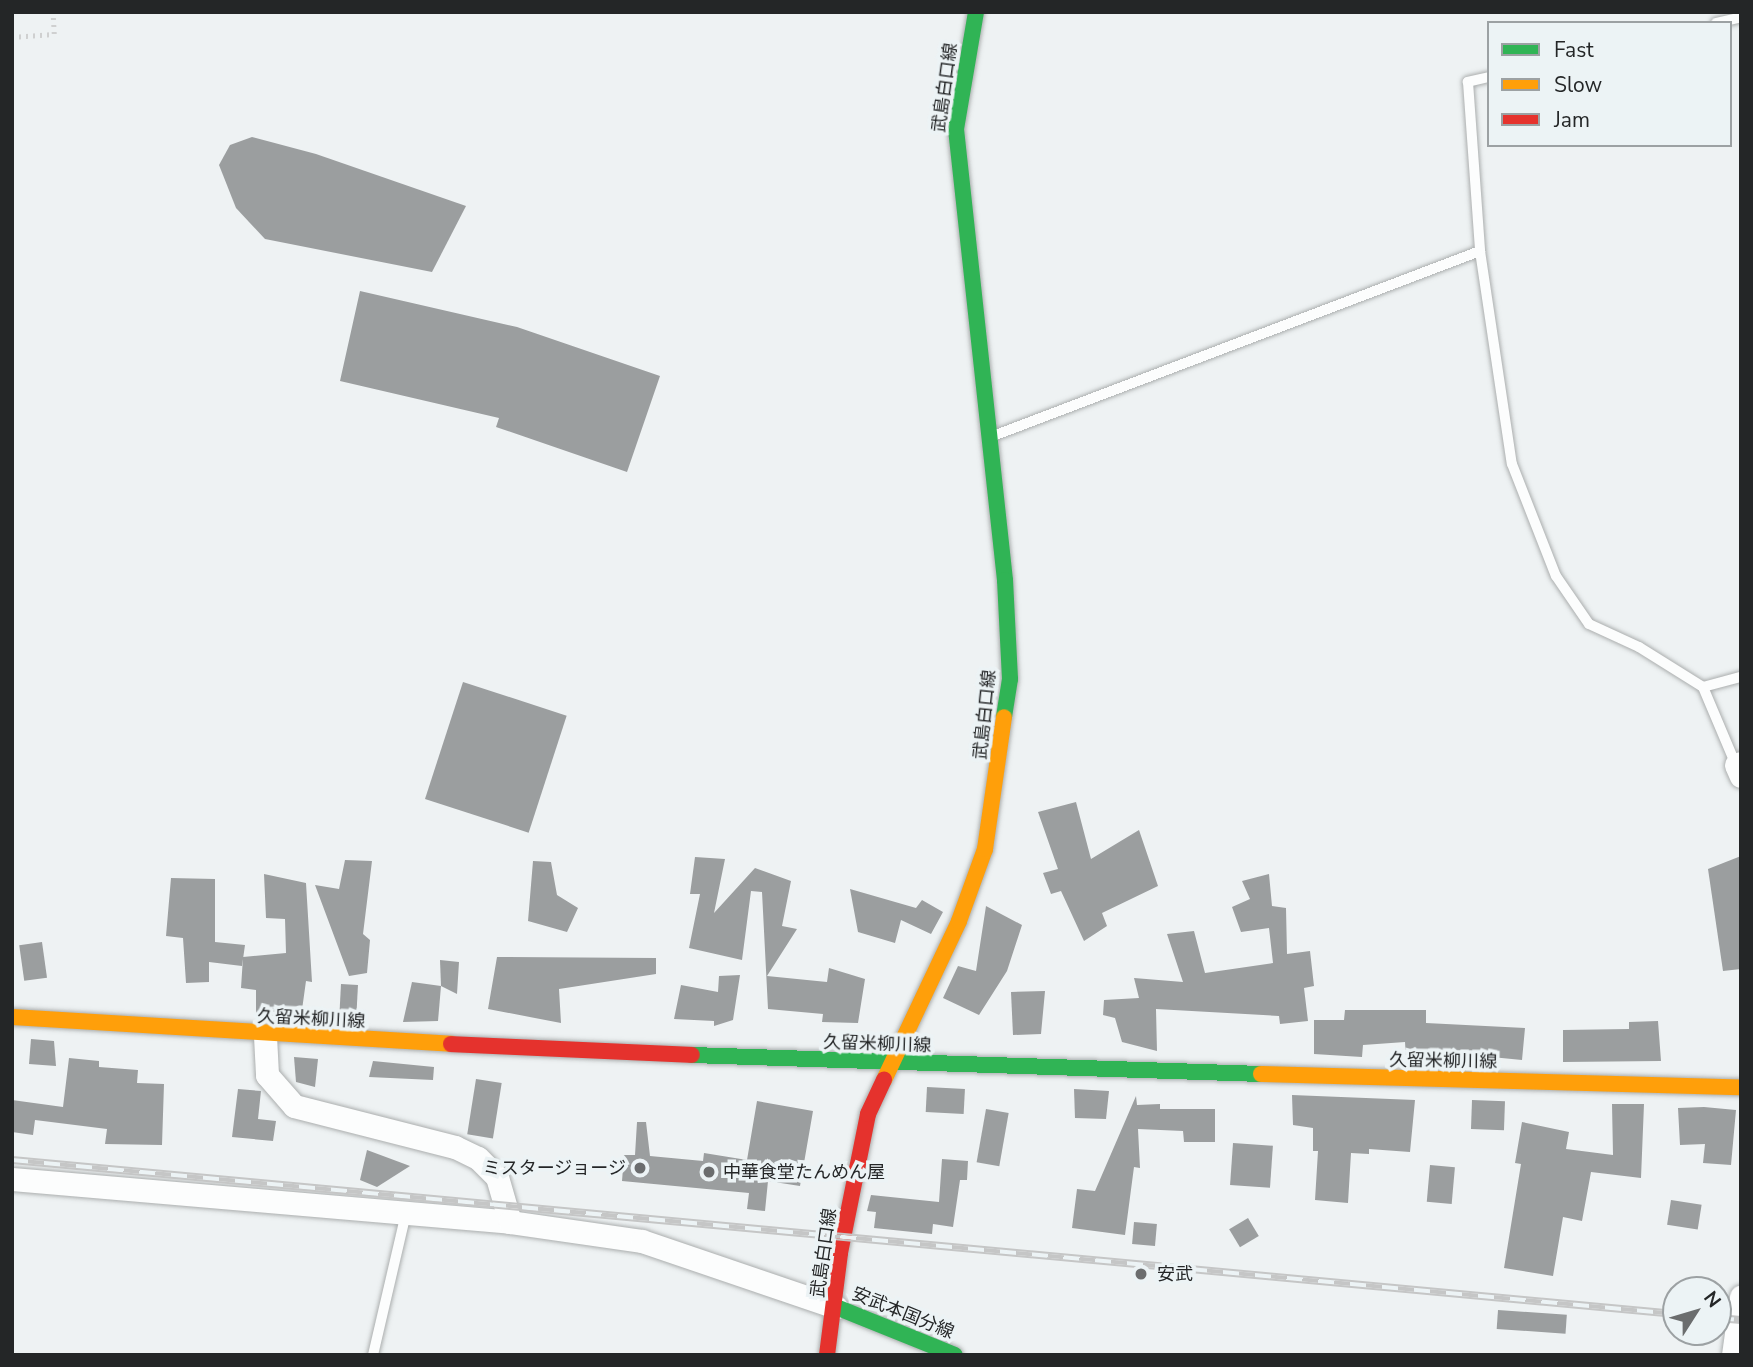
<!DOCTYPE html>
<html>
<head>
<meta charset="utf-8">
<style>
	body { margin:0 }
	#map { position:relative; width:1753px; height:1367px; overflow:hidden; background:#eef2f3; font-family:"Nunito Sans","Noto Sans JP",sans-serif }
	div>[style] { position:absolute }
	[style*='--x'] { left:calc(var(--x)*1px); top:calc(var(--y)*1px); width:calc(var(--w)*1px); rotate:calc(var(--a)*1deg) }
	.building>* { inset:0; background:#9b9e9f; transform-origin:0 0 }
	.path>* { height:4.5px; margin-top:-2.25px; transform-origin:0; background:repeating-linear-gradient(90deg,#cfd0d0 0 2px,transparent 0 7px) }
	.roads { filter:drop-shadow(0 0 2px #abaeae) drop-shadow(0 0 2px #abaeae) }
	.lane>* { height:10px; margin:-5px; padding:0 5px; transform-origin:5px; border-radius:5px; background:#fcfdfd }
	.street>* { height:23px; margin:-11.5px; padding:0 11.5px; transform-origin:11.5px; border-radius:11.5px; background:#fcfdfd }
	.fast>* { height:16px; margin:-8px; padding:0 8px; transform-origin:8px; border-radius:8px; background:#30b455 }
	.slow>* { height:16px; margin:-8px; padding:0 8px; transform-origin:8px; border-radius:8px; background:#ff9f0a }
	.jam>* { height:16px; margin:-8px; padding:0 8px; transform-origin:8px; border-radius:8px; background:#e5322d }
	.rail>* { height:8px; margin-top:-4px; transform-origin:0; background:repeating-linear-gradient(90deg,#ecf3f5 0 16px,#c5c6c6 0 32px); box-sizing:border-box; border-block:2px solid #c5c6c6 }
	.dots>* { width:19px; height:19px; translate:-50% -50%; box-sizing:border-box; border:4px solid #ecf3f5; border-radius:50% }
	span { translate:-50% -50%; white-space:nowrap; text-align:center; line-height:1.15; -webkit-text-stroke:7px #ecf3f5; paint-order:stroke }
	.street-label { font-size:18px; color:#242627 }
	.poi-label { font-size:18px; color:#242627 }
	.right { translate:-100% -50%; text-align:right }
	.left { translate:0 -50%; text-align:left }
	.frame { position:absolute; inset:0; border:14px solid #242627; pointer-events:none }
	.legend { position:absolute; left:1487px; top:21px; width:245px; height:126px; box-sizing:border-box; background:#ecf3f5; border:2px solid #9ca1a3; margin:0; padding:9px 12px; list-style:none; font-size:21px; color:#242627 }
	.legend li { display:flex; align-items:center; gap:14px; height:35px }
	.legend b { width:35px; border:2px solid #9ca1a3 }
	.north { position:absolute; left:1662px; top:1276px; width:70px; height:70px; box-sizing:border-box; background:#ecf3f5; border:2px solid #9ca1a3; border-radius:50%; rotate:53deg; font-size:19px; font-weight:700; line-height:28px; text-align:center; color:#242627 }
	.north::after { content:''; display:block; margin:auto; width:24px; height:32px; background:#6b6d6e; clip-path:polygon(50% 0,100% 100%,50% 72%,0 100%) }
</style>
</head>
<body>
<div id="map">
	<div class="building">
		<i style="clip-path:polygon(252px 137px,316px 154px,466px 206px,432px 272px,265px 239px,236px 208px,219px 165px,230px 145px)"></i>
		<i style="clip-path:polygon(360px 291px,517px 327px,660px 376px,627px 472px,496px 427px,499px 418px,340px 381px)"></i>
		<i style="left:463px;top:682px;width:109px;height:123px;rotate:18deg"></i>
		<i style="clip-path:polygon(1076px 802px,1091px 859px,1139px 830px,1158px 886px,1102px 913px,1107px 926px,1084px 941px,1061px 891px,1051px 894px,1043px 873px,1058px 869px,1038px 812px)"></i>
		<i style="clip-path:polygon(1741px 856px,1741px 969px,1723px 971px,1708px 869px)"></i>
		<i style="clip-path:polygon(695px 857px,725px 859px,714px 913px,755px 868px,791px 881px,782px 926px,797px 929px,767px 976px,827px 982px,829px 968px,865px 979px,858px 1023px,822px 1022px,823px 1014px,768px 1009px,762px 892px,751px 891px,742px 960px,689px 948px,700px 894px,690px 894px)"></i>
		<i style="clip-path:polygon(345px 860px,372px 861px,363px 934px,370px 940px,367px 973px,349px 976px,315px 885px,339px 889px)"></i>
		<i style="clip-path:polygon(533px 861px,551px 862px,557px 895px,578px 908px,567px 932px,528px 921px)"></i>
		<i style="clip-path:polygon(264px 874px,306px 883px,312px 982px,306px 981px,301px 1017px,256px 1015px,256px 990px,241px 988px,243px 957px,286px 953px,285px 919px,266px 918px)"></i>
		<i style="clip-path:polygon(1269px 874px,1272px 906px,1286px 908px,1287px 954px,1310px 951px,1314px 986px,1304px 988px,1308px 1021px,1280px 1024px,1279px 1016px,1156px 1009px,1157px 1051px,1122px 1042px,1115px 1018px,1103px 1015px,1104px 1000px,1139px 998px,1134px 978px,1183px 982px,1167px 934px,1194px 931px,1205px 973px,1273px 963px,1269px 928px,1241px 932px,1232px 907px,1250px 899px,1242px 881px)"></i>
		<i style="clip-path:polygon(171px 878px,215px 879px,215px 942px,245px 945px,242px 966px,209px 962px,209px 982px,186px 983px,183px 938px,166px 936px)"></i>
		<i style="clip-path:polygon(850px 889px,916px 908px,922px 900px,943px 912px,931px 934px,901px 920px,895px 943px,858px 932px)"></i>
		<i style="clip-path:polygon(986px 906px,1022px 925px,1007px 971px,979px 1015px,943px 998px,958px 966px,976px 971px)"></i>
		<i style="left:42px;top:942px;width:36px;height:23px;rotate:82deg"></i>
		<i style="clip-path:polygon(497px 957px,656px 958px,656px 974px,559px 989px,561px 1023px,488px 1009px)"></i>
		<i style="clip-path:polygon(440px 960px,459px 962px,457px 994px,441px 986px)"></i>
		<i style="clip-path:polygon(740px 975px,733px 1020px,714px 1026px,714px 1021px,674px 1019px,681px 985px,718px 992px,719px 976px)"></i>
		<i style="clip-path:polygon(412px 982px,441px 986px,438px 1021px,403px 1022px)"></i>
		<i style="left:341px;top:984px;width:17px;height:31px;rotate:3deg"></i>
		<i style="clip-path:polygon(1045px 991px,1041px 1034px,1013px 1035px,1011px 992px)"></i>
		<i style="clip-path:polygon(1345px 1010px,1426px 1010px,1426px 1023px,1525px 1028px,1522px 1060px,1471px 1055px,1471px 1059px,1454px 1059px,1454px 1054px,1406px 1058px,1405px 1042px,1363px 1045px,1362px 1057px,1314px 1054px,1314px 1020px,1344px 1020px)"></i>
		<i style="clip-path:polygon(1658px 1021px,1661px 1061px,1563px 1062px,1563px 1030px,1629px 1029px,1629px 1022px)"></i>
		<i style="clip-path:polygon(31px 1039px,54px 1041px,56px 1066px,29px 1064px)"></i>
		<i style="clip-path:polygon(294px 1057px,318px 1059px,315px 1087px,296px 1082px)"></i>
		<i style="clip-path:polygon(69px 1058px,99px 1061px,99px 1067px,138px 1070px,137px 1083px,164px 1084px,162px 1145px,105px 1144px,107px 1129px,35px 1120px,33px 1135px,12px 1132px,12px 1100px,63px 1107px)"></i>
		<i style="clip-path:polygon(373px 1061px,434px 1067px,433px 1080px,369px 1077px)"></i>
		<i style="left:476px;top:1079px;width:26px;height:56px;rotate:9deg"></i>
		<i style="left:927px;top:1087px;width:38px;height:25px;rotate:3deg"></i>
		<i style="clip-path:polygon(238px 1089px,261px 1091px,258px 1119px,276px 1121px,273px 1141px,232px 1137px)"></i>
		<i style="clip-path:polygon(1074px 1089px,1109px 1091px,1106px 1119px,1075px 1118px)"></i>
		<i style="clip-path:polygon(1292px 1095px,1415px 1100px,1410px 1152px,1369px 1149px,1369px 1154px,1351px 1153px,1348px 1203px,1315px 1200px,1318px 1151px,1313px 1151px,1313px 1128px,1293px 1125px)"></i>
		<i style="clip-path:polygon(1136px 1096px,1137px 1105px,1160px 1104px,1160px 1109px,1215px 1109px,1215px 1142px,1184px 1142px,1183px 1131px,1138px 1129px,1140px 1168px,1134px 1167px,1125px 1235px,1072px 1228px,1077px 1189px,1095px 1191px)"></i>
		<i style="left:1472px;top:1100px;width:33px;height:29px;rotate:2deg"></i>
		<i style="clip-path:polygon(757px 1101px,813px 1111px,800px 1186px,768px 1181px,765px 1211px,747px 1209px,749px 1193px,622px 1181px,624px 1155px,635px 1155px,637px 1122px,646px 1122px,650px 1156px,703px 1161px,704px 1153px,747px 1160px)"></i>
		<i style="clip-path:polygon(1612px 1104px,1644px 1104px,1641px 1178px,1591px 1172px,1582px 1221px,1563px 1217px,1553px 1276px,1504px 1268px,1521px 1164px,1515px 1163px,1522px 1122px,1569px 1132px,1566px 1149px,1613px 1155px)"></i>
		<i style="clip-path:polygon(1704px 1107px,1736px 1110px,1731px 1165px,1703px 1163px,1705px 1144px,1680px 1145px,1678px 1108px)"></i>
		<i style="left:986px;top:1109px;width:23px;height:54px;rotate:10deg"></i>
		<i style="left:1233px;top:1143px;width:40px;height:42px;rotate:4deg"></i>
		<i style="clip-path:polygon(367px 1150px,410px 1166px,377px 1187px,360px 1180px)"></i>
		<i style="clip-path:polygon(942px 1159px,968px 1161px,967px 1180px,960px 1180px,953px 1227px,933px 1224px,932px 1234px,874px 1228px,876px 1212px,867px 1211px,871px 1195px,939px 1202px)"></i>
		<i style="left:1430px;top:1165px;width:25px;height:37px;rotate:5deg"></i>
		<i style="left:1671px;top:1200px;width:31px;height:25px;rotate:9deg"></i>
		<i style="left:1248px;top:1218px;width:21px;height:22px;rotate:59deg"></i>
		<i style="left:1134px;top:1222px;width:23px;height:22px;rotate:5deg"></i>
		<i style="left:1498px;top:1310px;width:69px;height:19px;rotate:4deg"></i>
	</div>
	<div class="path">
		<i style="--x:12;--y:37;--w:42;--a:-4.1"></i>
		<i style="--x:54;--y:34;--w:22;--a:-93"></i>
	</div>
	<div class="roads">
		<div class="lane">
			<i style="--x:1716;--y:23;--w:26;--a:-13"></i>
			<i style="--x:1489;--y:77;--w:22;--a:167"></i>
			<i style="--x:1468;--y:82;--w:169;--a:85.9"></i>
			<i style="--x:1480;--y:251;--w:215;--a:81.5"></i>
			<i style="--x:1512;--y:464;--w:120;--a:68.6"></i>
			<i style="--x:1556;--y:576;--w:58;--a:55.5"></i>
			<i style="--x:1589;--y:624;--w:55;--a:24.7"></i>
			<i style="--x:1639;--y:647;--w:75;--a:32"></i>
			<i style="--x:1703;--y:687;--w:85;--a:67.1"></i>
			<i style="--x:993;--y:436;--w:521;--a:-20.8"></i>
			<i style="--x:1703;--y:687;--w:39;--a:-15"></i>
			<i style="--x:373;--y:1355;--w:146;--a:-76.9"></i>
		</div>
		<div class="street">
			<i style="--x:1741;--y:763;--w:5;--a:158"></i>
			<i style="--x:1736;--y:765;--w:12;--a:66"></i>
			<i style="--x:265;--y:1036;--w:39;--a:87"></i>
			<i style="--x:267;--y:1075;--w:41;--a:48.9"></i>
			<i style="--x:294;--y:1106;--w:166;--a:14.3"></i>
			<i style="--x:455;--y:1147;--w:25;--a:26"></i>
			<i style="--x:478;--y:1158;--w:27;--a:45"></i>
			<i style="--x:497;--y:1177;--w:47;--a:73.9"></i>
			<i style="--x:12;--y:1179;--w:500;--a:4.9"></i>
			<i style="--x:510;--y:1222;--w:133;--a:8.2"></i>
			<i style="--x:642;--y:1241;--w:205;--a:18.8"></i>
			<i style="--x:1733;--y:1355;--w:59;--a:-82.1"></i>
		</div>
		<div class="fast">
			<i style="--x:976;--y:12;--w:119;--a:99.7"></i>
			<i style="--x:956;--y:129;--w:454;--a:83.8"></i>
			<i style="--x:1005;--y:580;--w:99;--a:87.1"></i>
			<i style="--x:1010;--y:679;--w:38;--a:99"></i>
			<i style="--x:692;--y:1055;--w:569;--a:1.91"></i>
			<i style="--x:836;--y:1307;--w:128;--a:22"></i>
		</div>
		<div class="slow">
			<i style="--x:12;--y:1017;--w:440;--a:3.5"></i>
			<i style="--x:1261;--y:1074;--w:480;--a:1.6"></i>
			<i style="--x:884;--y:1080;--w:176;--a:-64.7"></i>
			<i style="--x:959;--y:921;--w:77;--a:-70.1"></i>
			<i style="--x:985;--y:849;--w:133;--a:-81.8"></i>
		</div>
		<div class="jam">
			<i style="--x:451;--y:1044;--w:241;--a:2.6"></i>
			<i style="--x:827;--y:1355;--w:103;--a:-82.7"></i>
			<i style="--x:840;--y:1253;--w:142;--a:-78.6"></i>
			<i style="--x:868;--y:1114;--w:38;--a:-65"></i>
		</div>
	</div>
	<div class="rail">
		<i style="--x:12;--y:1160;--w:1671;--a:5.29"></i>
		<i style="--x:1718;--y:1318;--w:23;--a:5"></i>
	</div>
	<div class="dots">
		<i style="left:640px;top:1168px;background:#6b6d6e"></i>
		<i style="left:709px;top:1172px;background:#6b6d6e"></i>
		<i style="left:1141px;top:1274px;background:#6b6d6e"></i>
	</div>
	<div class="street-label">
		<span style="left:945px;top:88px;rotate:-82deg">武島白口線</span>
		<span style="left:985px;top:715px;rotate:-84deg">武島白口線</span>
		<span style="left:311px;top:1019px;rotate:3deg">久留米柳川線</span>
		<span style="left:877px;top:1044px;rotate:2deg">久留米柳川線</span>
		<span style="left:1443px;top:1061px;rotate:1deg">久留米柳川線</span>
		<span style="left:824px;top:1253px;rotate:-82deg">武島白口線</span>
		<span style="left:903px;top:1313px;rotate:22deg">安武本国分線</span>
	</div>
	<div class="poi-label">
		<span class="right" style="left:626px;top:1168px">ミスタージョージ</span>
		<span class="left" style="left:723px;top:1172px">中華食堂たんめん屋</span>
		<span class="left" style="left:1157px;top:1274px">安武</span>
	</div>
	<div class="frame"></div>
	<ul class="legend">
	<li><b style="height:9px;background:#30b455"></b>Fast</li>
	<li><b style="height:9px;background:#ff9f0a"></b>Slow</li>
	<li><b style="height:9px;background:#e5322d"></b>Jam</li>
	</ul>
	<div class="north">N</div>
</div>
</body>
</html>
